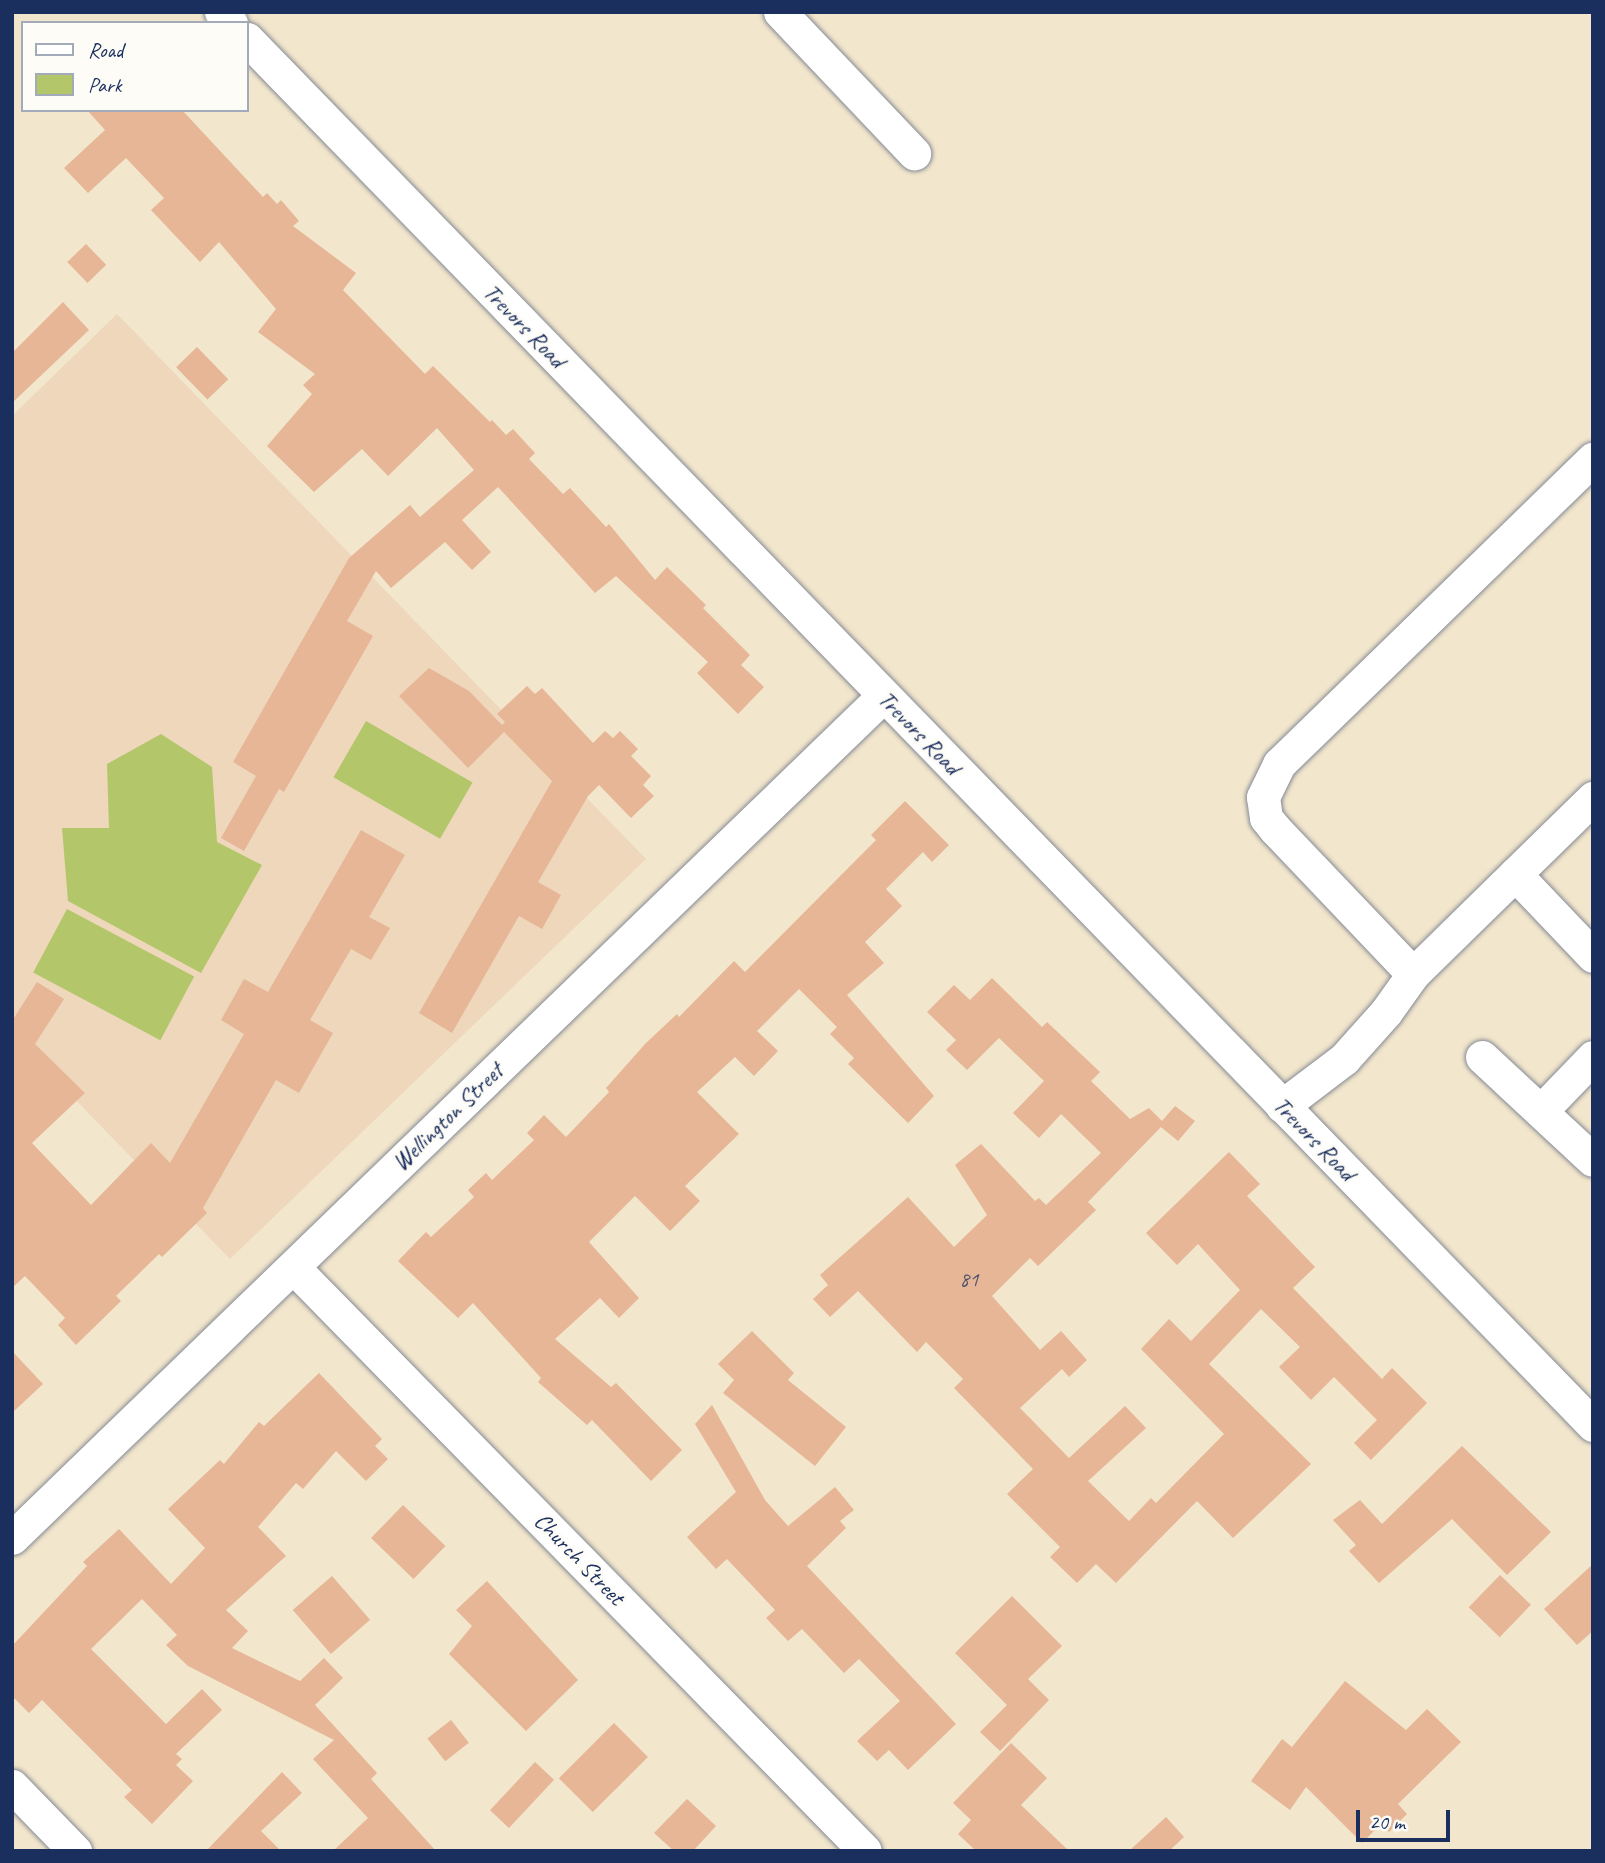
<!DOCTYPE html>
<html>
<head>
<meta charset="utf-8">
<style>
	body { margin:0 }
	#map { position:relative; width:1605px; height:1863px; overflow:hidden; background:#f2e6cc; font-family:Caveat,sans-serif }
	div>[style] { position:absolute }
	[style*='--x'] { left:calc(var(--x)*1px); top:calc(var(--y)*1px); width:calc(var(--w)*1px); rotate:calc(var(--a)*1deg) }
	.built>* { inset:0; background:#eed7bb }
	.green>* { inset:0; background:#b3c66a; transform-origin:0 0 }
	.building>* { inset:0; background:#e6b697; transform-origin:0 0 }
	.roads { filter:drop-shadow(0 0 2px #868a95) drop-shadow(0 0 2px #868a95) }
	.minor>* { height:33px; margin:-16.5px; padding:0 16.5px; transform-origin:16.5px; border-radius:16.5px; background:#fff }
	span { translate:-50% -50%; white-space:nowrap; text-align:center; line-height:1.15; -webkit-text-stroke:6px #fdfcf7; paint-order:stroke }
	.number-label { font-size:21px; color:#4e516c }
	.number-label span { -webkit-text-stroke-width:0 }
	.street-label { font-size:24px; color:#1b2f5e }
	.frame { position:absolute; inset:0; border:14px solid #1b2f5e; pointer-events:none }
	.legend { position:absolute; left:21px; top:21px; width:228px; height:91px; box-sizing:border-box; background:#fdfcf7; border:2px solid #a3aaba; margin:0; padding:9px 12px; list-style:none; font-size:21px; color:#1b2f5e }
	.legend li { display:flex; align-items:center; gap:14px; height:35px }
	.legend b { width:35px; border:2px solid #a3aaba }
	.scale { position:absolute; left:1356px; top:1810px; width:94px; height:32px; box-sizing:border-box; border:4px solid #1b2f5e; border-top:0; padding-left:9px; font-size:21px; line-height:24px; white-space:nowrap; color:#1b2f5e; -webkit-text-stroke:5px #fdfcf7; paint-order:stroke }
</style>
</head>
<body>
<div id="map">
	<div class="built">
		<i style="clip-path:polygon(117px 314px,646px 859px,230px 1259px,64px 1088px,12px 1137px,12px 416px)"></i>
	</div>
	<div class="green">
		<i style="left:366px;top:721px;width:123px;height:65px;rotate:30deg"></i>
		<i style="clip-path:polygon(161px 734px,212px 767px,217px 842px,262px 865px,201px 973px,68px 901px,62px 828px,109px 828px,107px 764px)"></i>
		<i style="left:67px;top:909px;width:144px;height:72px;rotate:28deg"></i>
	</div>
	<div class="building">
		<i style="clip-path:polygon(87px 110px,182px 110px,263px 197px,267px 193px,277px 204px,281px 200px,299px 221px,293px 226px,356px 273px,343px 290px,425px 374px,433px 366px,490px 422px,492px 420px,506px 435px,513px 429px,535px 453px,529px 459px,563px 494px,570px 488px,606px 527px,609px 524px,655px 580px,667px 567px,706px 605px,703px 608px,750px 655px,741px 665px,764px 687px,738px 714px,697px 673px,708px 662px,616px 576px,595px 593px,498px 487px,462px 520px,491px 552px,472px 570px,445px 542px,391px 588px,376px 571px,347px 621px,373px 636px,284px 792px,279px 789px,244px 851px,221px 838px,256px 776px,233px 762px,349px 558px,410px 505px,420px 517px,474px 470px,437px 428px,388px 476px,362px 449px,314px 492px,267px 446px,312px 394px,303px 385px,315px 374px,258px 332px,276px 309px,219px 242px,200px 262px,151px 210px,164px 198px,126px 158px,88px 193px,64px 168px,105px 130px)"></i>
		<i style="left:86px;top:244px;width:29px;height:26px;rotate:46deg"></i>
		<i style="clip-path:polygon(63px 302px,89px 330px,12px 403px,12px 353px)"></i>
		<i style="left:197px;top:347px;width:45px;height:29px;rotate:46deg"></i>
		<i style="clip-path:polygon(429px 668px,469px 691px,502px 725px,505px 722px,497px 714px,527px 686px,535px 694px,542px 688px,593px 743px,605px 731px,613px 738px,620px 731px,638px 749px,631px 756px,651px 776px,643px 785px,654px 796px,631px 818px,599px 785px,588px 796px,538px 882px,561px 895px,542px 929px,519px 916px,452px 1033px,419px 1013px,552px 781px,504px 732px,468px 768px,399px 696px)"></i>
		<i style="clip-path:polygon(905px 801px,949px 845px,932px 862px,923px 852px,886px 889px,902px 906px,865px 942px,884px 963px,847px 995px,934px 1096px,908px 1123px,848px 1064px,854px 1058px,830px 1034px,837px 1027px,799px 989px,757px 1031px,778px 1051px,754px 1076px,735px 1057px,697px 1092px,739px 1134px,685px 1186px,700px 1201px,670px 1231px,635px 1196px,589px 1242px,639px 1298px,619px 1318px,600px 1298px,555px 1339px,611px 1387px,616px 1383px,682px 1450px,651px 1481px,592px 1420px,587px 1425px,538px 1382px,541px 1378px,473px 1303px,458px 1318px,398px 1261px,426px 1232px,431px 1237px,474px 1197px,468px 1190px,486px 1173px,492px 1180px,534px 1140px,527px 1133px,544px 1115px,566px 1137px,609px 1092px,606px 1088px,646px 1043px,677px 1014px,679px 1017px,734px 961px,745px 972px,876px 840px,871px 835px)"></i>
		<i style="clip-path:polygon(361px 830px,405px 855px,369px 917px,390px 928px,371px 960px,351px 949px,310px 1020px,333px 1033px,299px 1093px,276px 1080px,203px 1208px,207px 1213px,162px 1257px,159px 1254px,116px 1296px,121px 1301px,76px 1345px,58px 1325px,65px 1318px,25px 1276px,12px 1288px,12px 1021px,37px 982px,64px 999px,35px 1044px,85px 1093px,32px 1143px,91px 1205px,151px 1143px,170px 1163px,244px 1034px,221px 1020px,244px 979px,268px 992px)"></i>
		<i style="clip-path:polygon(992px 978px,1042px 1027px,1047px 1022px,1100px 1072px,1091px 1081px,1130px 1119px,1149px 1108px,1162px 1121px,1175px 1106px,1195px 1121px,1178px 1141px,1161px 1127px,1088px 1202px,1096px 1210px,1038px 1266px,1030px 1258px,992px 1296px,1040px 1350px,1061px 1331px,1087px 1360px,1069px 1377px,1062px 1369px,1020px 1408px,1069px 1458px,1125px 1406px,1146px 1428px,1088px 1481px,1129px 1521px,1151px 1498px,1156px 1503px,1224px 1434px,1141px 1349px,1169px 1319px,1191px 1341px,1240px 1290px,1198px 1244px,1177px 1265px,1146px 1233px,1229px 1152px,1260px 1184px,1247px 1196px,1315px 1267px,1293px 1288px,1382px 1379px,1392px 1368px,1427px 1403px,1371px 1460px,1354px 1443px,1377px 1420px,1334px 1377px,1311px 1400px,1279px 1367px,1300px 1347px,1261px 1309px,1209px 1364px,1311px 1464px,1233px 1538px,1197px 1501px,1116px 1583px,1096px 1564px,1077px 1583px,1050px 1557px,1060px 1547px,1007px 1494px,1033px 1469px,954px 1388px,963px 1379px,926px 1342px,917px 1352px,858px 1291px,830px 1317px,813px 1299px,828px 1285px,820px 1275px,908px 1197px,954px 1247px,987px 1215px,955px 1165px,981px 1144px,1035px 1201px,1039px 1198px,1046px 1205px,1101px 1153px,1061px 1114px,1039px 1138px,1013px 1113px,1044px 1081px,999px 1038px,967px 1070px,946px 1050px,956px 1040px,927px 1012px,954px 985px,970px 1000px)"></i>
		<i style="clip-path:polygon(752px 1331px,794px 1373px,788px 1380px,846px 1427px,815px 1466px,723px 1393px,734px 1380px,718px 1364px)"></i>
		<i style="clip-path:polygon(12px 1351px,43px 1384px,12px 1413px)"></i>
		<i style="clip-path:polygon(319px 1373px,382px 1439px,375px 1446px,388px 1459px,366px 1481px,336px 1451px,303px 1489px,296px 1483px,258px 1527px,286px 1556px,226px 1610px,248px 1631px,232px 1648px,300px 1681px,324px 1658px,343px 1678px,315px 1705px,377px 1773px,371px 1779px,436px 1851px,333px 1851px,368px 1818px,313px 1759px,334px 1740px,188px 1666px,166px 1645px,177px 1635px,142px 1599px,91px 1649px,166px 1724px,202px 1689px,222px 1710px,176px 1754px,182px 1759px,176px 1765px,193px 1781px,152px 1824px,124px 1797px,132px 1790px,42px 1700px,29px 1713px,12px 1696px,12px 1646px,87px 1566px,83px 1562px,119px 1529px,171px 1584px,205px 1548px,168px 1509px,220px 1460px,224px 1464px,259px 1422px,264px 1426px)"></i>
		<i style="clip-path:polygon(712px 1405px,765px 1500px,788px 1526px,835px 1487px,854px 1510px,840px 1521px,846px 1528px,807px 1566px,956px 1724px,908px 1770px,889px 1750px,877px 1761px,857px 1741px,900px 1701px,859px 1659px,844px 1673px,802px 1629px,788px 1641px,766px 1618px,775px 1610px,727px 1559px,716px 1569px,687px 1537px,736px 1492px,695px 1424px)"></i>
		<i style="clip-path:polygon(1462px 1446px,1551px 1532px,1507px 1575px,1452px 1519px,1379px 1583px,1349px 1551px,1356px 1545px,1333px 1520px,1360px 1500px,1382px 1524px)"></i>
		<i style="left:403px;top:1505px;width:59px;height:46px;rotate:44deg"></i>
		<i style="clip-path:polygon(1593px 1564px,1593px 1631px,1577px 1645px,1544px 1609px)"></i>
		<i style="left:1500px;top:1575px;width:43px;height:45px;rotate:44deg"></i>
		<i style="left:332px;top:1576px;width:58px;height:52px;rotate:49deg"></i>
		<i style="clip-path:polygon(487px 1581px,578px 1680px,526px 1731px,449px 1654px,472px 1626px,456px 1610px)"></i>
		<i style="clip-path:polygon(1012px 1596px,1062px 1646px,1028px 1679px,1049px 1700px,1000px 1751px,980px 1732px,1007px 1705px,955px 1653px)"></i>
		<i style="clip-path:polygon(1345px 1681px,1406px 1730px,1427px 1709px,1461px 1742px,1398px 1804px,1407px 1814px,1389px 1832px,1381px 1824px,1362px 1843px,1306px 1787px,1290px 1810px,1251px 1781px,1282px 1739px,1292px 1747px)"></i>
		<i style="left:451px;top:1720px;width:29px;height:30px;rotate:52deg"></i>
		<i style="left:614px;top:1723px;width:48px;height:78px;rotate:45deg"></i>
		<i style="clip-path:polygon(1011px 1743px,1047px 1778px,1021px 1805px,1069px 1851px,976px 1851px,958px 1834px,971px 1820px,953px 1803px)"></i>
		<i style="left:535px;top:1762px;width:26px;height:66px;rotate:43deg"></i>
		<i style="clip-path:polygon(282px 1772px,302px 1793px,261px 1831px,281px 1851px,206px 1851px)"></i>
		<i style="clip-path:polygon(687px 1799px,716px 1826px,693px 1851px,674px 1851px,654px 1833px)"></i>
		<i style="clip-path:polygon(1166px 1817px,1184px 1837px,1169px 1851px,1129px 1851px)"></i>
	</div>
	<div class="roads">
		<div class="minor">
			<i style="--x:221;--y:12;--w:15;--a:48"></i>
			<i style="--x:780;--y:12;--w:195;--a:46.5"></i>
			<i style="--x:247;--y:39;--w:1932;--a:45.84"></i>
			<i style="--x:1515;--y:874;--w:113;--a:46.4"></i>
			<i style="--x:1413;--y:974;--w:200;--a:-133.6"></i>
			<i style="--x:1275;--y:829;--w:14;--a:-129"></i>
			<i style="--x:1266;--y:818;--w:21;--a:-98"></i>
			<i style="--x:1263;--y:797;--w:37;--a:-64"></i>
			<i style="--x:1279;--y:764;--w:438;--a:-44.2"></i>
			<i style="--x:1482;--y:1057;--w:151;--a:42.9"></i>
			<i style="--x:1282;--y:1106;--w:78;--a:-37.2"></i>
			<i style="--x:1344;--y:1059;--w:63;--a:-48.2"></i>
			<i style="--x:1386;--y:1012;--w:47;--a:-54.6"></i>
			<i style="--x:1413;--y:974;--w:252;--a:-44.4"></i>
			<i style="--x:1541;--y:1111;--w:75;--a:-46.1"></i>
			<i style="--x:293;--y:1267;--w:817;--a:45.59"></i>
			<i style="--x:12;--y:1538;--w:1211;--a:-44.03"></i>
			<i style="--x:12;--y:1786;--w:91;--a:45.9"></i>
		</div>
	</div>
	<div class="number-label">
		<span style="left:969px;top:1279px">81</span>
	</div>
	<div class="street-label">
		<span style="left:524px;top:326px;rotate:46deg">Trevors Road</span>
		<span style="left:919px;top:733px;rotate:46deg">Trevors Road</span>
		<span style="left:448px;top:1117px;rotate:-44deg">Wellington Street</span>
		<span style="left:1314px;top:1139px;rotate:46deg">Trevors Road</span>
		<span style="left:579px;top:1559px;rotate:46deg">Church Street</span>
	</div>
	<div class="frame"></div>
	<ul class="legend">
	<li><b style="height:9px;background:#fff"></b>Road</li>
	<li><b style="height:19px;background:#b3c66a"></b>Park</li>
	</ul>
	<div class="scale">20 m</div>
</div>
</body>
</html>
